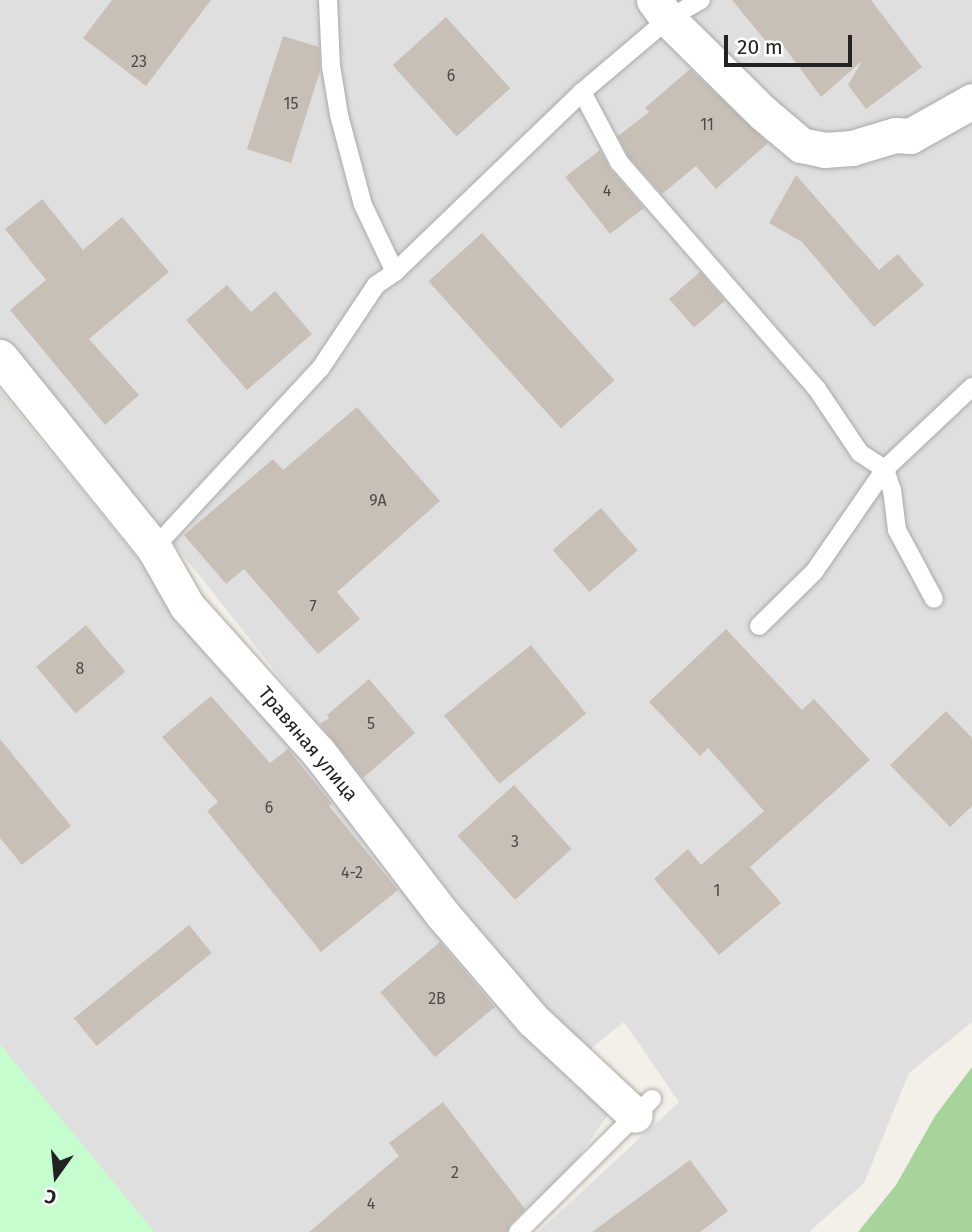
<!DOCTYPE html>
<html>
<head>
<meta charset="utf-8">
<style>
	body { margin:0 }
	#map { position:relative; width:972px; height:1232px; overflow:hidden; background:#f2f0e8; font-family:"Fira Sans",sans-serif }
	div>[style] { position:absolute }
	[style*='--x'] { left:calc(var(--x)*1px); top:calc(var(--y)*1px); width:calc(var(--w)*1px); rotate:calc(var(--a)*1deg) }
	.residential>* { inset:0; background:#e0dfdf }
	.forest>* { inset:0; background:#a7d49b }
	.park>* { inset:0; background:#c5fdce }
	.building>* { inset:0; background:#c8c0b7; transform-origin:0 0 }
	.roads { filter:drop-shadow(0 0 2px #a9a9a9) drop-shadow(0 0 2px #a9a9a9) }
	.service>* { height:18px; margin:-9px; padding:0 9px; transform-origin:9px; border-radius:9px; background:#fff }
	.minor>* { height:35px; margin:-17.5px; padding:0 17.5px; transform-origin:17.5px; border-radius:17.5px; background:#fff }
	span { translate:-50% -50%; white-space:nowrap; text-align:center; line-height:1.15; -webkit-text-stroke:5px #fff; paint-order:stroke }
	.number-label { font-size:16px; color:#4c4a47 }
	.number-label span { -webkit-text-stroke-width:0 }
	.street-label { font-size:19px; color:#222 }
	.north { position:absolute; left:21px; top:1141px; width:70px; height:70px; -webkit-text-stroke:5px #fff; paint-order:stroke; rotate:195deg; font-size:19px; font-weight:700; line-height:28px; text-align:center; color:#222 }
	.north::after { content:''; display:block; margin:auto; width:24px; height:32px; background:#222; clip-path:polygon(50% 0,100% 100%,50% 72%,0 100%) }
	.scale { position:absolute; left:724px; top:35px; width:128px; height:32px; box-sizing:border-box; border:4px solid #222; border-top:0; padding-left:9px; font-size:21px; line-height:24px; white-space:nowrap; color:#222; -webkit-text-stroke:5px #fff; paint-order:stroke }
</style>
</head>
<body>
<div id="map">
	<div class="residential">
		<i style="clip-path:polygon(0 0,972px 0,972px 1022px,909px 1073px,864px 1183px,809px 1232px,538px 1232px,679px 1102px,624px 1022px,579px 1058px,200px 576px,0 338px)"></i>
		<i style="clip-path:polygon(0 390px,178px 607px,608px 1115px,526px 1232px,154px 1232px,0 1045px)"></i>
	</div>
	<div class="forest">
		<i style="clip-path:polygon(972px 1067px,972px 1232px,858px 1232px,896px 1185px,935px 1116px)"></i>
	</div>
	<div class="park">
		<i style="clip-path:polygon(0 1045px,154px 1232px,0 1232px)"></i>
	</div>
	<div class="building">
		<i style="clip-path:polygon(112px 0,211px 0,146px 86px,83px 38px)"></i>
		<i style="clip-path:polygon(732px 0,871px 0,922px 67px,866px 109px,848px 85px,862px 61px,821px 97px,782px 44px,773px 50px)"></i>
		<i style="left:446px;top:17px;width:96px;height:72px;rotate:48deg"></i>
		<i style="clip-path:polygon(283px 36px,319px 47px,320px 71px,291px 163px,247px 149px)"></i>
		<i style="clip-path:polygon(690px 69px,768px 143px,716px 189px,696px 166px,662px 194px,628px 156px,618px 136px,649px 112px,645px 108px)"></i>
		<i style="clip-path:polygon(600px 150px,610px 169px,644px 208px,610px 234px,565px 177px)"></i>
		<i style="clip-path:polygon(796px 175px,879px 270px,898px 254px,924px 285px,874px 327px,802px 242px,769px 223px)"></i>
		<i style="clip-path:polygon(42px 199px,83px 250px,122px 217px,169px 272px,89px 339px,139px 395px,105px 425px,10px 310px,46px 280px,5px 229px)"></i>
		<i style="left:482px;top:233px;width:198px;height:72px;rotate:48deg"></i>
		<i style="left:700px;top:272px;width:38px;height:41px;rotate:49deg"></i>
		<i style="clip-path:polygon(227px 285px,251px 312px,275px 291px,312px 334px,247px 390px,186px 320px)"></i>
		<i style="clip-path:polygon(357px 407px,440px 501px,337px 592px,360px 619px,318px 654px,244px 569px,226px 584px,184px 535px,273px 459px,283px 470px)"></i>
		<i style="left:601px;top:508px;width:56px;height:64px;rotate:49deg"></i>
		<i style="left:86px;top:625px;width:61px;height:65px;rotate:50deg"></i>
		<i style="clip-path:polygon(726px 629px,802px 710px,814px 699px,870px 760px,750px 867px,781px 903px,719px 955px,654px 879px,688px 849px,701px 865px,764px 811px,708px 748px,700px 756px,649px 702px)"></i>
		<i style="left:531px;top:645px;width:88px;height:112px;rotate:51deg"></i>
		<i style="clip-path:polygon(369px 679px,415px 733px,363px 778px,320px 724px,329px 718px,327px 715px)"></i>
		<i style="clip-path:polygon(211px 696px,270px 763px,288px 749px,332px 804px,329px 806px,398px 890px,321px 952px,207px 811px,218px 802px,162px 737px)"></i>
		<i style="clip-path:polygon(946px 711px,972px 738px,972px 806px,950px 827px,890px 765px)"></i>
		<i style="clip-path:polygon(0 739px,71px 826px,22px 865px,0 838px)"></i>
		<i style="left:514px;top:785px;width:86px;height:76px;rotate:48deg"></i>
		<i style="left:189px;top:925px;width:36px;height:148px;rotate:51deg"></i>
		<i style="left:440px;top:942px;width:85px;height:78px;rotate:50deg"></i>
		<i style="clip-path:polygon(443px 1102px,525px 1209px,510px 1224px,507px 1232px,309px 1232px,399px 1156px,389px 1143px)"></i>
		<i style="clip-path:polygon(690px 1160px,728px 1211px,700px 1232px,592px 1232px)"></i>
	</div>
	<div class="roads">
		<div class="service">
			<i style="--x:328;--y:0;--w:66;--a:87.4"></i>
			<i style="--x:331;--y:66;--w:50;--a:80.7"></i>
			<i style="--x:339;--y:115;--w:93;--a:75.1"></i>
			<i style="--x:363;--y:205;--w:74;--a:64.5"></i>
			<i style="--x:582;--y:92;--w:79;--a:62.1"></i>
			<i style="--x:619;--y:162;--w:301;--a:48.9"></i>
			<i style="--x:817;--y:389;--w:77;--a:56.1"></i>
			<i style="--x:860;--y:453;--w:30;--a:33"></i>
			<i style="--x:885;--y:469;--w:22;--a:72"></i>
			<i style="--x:892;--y:490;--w:40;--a:82.9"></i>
			<i style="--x:897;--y:530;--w:78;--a:61.8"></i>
			<i style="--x:154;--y:548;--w:244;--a:-47.2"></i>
			<i style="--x:320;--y:369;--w:101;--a:-56.3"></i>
			<i style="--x:376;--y:285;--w:23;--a:-34"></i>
			<i style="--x:395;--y:272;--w:260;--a:-43.9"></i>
			<i style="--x:582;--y:92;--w:113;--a:-40.3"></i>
			<i style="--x:668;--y:19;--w:38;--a:-30"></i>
			<i style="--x:759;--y:626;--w:77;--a:-44.5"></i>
			<i style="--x:814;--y:572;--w:125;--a:-55.4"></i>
			<i style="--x:885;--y:469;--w:120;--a:-43.3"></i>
			<i style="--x:518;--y:1232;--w:189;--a:-44.8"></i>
		</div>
		<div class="minor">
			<i style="--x:654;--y:0;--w:24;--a:54"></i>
			<i style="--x:668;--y:19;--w:134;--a:44.7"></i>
			<i style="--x:763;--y:113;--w:50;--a:40.1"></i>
			<i style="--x:801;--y:145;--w:24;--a:12"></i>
			<i style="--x:824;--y:150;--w:28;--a:-4"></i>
			<i style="--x:852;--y:148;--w:45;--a:-16.8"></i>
			<i style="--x:895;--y:135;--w:15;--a:4"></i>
			<i style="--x:910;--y:136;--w:71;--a:-29.4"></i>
			<i style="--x:0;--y:357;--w:245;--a:51.1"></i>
			<i style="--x:154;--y:548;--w:67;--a:60.4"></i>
			<i style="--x:187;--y:606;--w:198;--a:48.1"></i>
			<i style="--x:319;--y:753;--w:204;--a:52.6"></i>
			<i style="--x:443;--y:915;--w:138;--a:49.4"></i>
			<i style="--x:533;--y:1020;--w:139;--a:43"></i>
		</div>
	</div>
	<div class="number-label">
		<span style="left:139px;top:62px">23</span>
		<span style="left:451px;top:76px">6</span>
		<span style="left:291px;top:104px">15</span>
		<span style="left:707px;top:125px">11</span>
		<span style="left:607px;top:191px">4</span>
		<span style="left:378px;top:501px">9А</span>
		<span style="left:313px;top:607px">7</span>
		<span style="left:80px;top:669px">8</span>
		<span style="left:371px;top:724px">5</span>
		<span style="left:269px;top:808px">6</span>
		<span style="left:515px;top:842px">3</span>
		<span style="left:352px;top:873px">4-2</span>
		<span style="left:717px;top:891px">1</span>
		<span style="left:437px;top:999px">2В</span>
		<span style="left:455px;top:1173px">2</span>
		<span style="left:371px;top:1204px">4</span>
	</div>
	<div class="street-label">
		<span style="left:308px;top:744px;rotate:50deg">Травяная улица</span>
	</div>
	<div class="north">С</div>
	<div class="scale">20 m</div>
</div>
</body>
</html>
